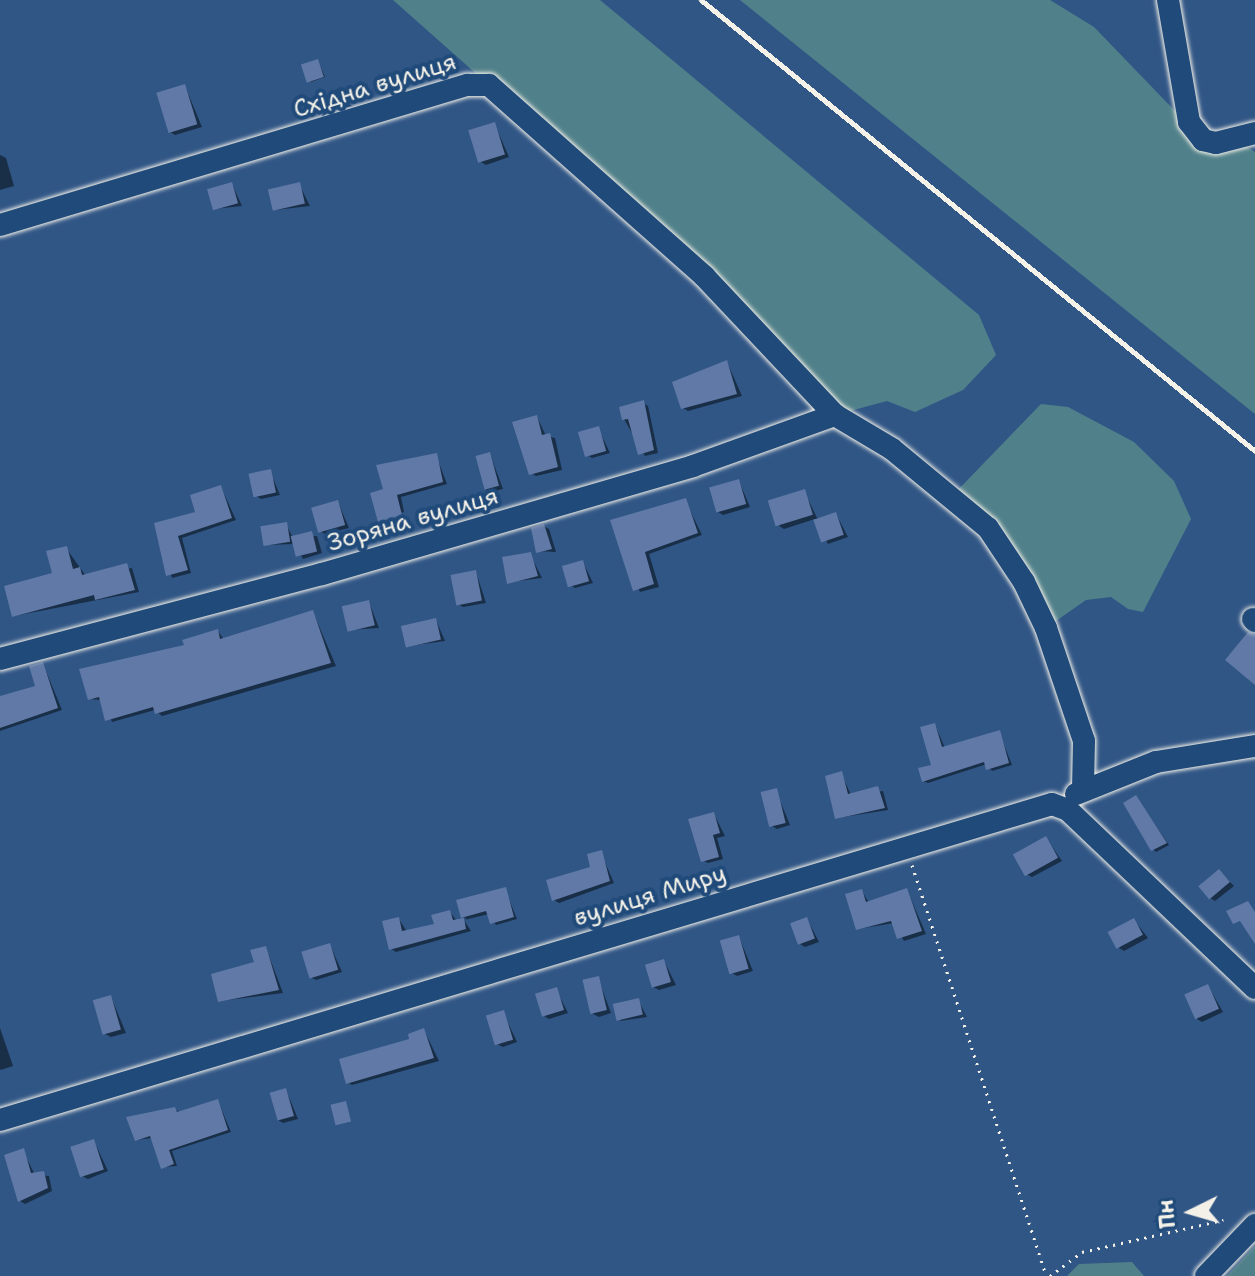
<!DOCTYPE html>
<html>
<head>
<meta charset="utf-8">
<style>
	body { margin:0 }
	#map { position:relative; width:1255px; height:1276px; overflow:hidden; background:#305686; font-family:"Shantell Sans",sans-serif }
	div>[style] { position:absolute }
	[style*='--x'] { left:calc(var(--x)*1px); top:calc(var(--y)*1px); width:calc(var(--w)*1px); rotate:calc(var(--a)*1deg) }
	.green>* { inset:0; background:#50808a }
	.shadow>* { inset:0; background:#0007 }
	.building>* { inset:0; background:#6079a6; transform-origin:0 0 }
	.path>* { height:3px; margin-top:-1.5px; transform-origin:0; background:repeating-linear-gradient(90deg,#f4f1e8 0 2px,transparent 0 8px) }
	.roads { filter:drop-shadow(0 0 2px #f4f1e8) drop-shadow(0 0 2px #f4f1e8) }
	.street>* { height:22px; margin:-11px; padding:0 11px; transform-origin:11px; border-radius:11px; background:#1f4a7a }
	.rail>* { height:5px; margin:-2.5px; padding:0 2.5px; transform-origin:2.5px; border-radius:2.5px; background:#f4f1e8 }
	span { translate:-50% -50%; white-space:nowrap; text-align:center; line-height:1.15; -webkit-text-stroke:8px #1f4a7a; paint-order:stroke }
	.street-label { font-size:24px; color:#f4f1e8 }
	.north { position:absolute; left:1151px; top:1172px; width:80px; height:80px; -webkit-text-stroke:6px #1f4a7a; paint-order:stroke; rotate:265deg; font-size:22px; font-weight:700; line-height:32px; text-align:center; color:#f4f1e8 }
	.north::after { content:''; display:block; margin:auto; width:28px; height:36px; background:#f4f1e8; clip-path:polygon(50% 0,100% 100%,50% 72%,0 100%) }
</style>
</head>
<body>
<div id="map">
	<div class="green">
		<i style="clip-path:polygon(393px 0,600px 0,979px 315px,996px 355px,963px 390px,915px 412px,887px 401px,835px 415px,704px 276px)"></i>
		<i style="clip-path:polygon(740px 0,1050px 0,1094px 27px,1203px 140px,1234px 139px,1255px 152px,1255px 414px)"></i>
		<i style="clip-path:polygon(1041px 404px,1068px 407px,1134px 442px,1174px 481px,1191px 519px,1143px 612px,1128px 609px,1111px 597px,1086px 600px,1046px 628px,953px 495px)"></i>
		<i style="clip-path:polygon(1255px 1246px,1255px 1276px,1227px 1276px,1253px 1248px)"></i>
		<i style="clip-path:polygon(1132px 1262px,1144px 1276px,1067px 1276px,1079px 1264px)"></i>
	</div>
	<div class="shadow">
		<i style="clip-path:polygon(318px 61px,325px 77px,311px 82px,309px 81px)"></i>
		<i style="clip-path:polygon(185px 86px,202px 127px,175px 135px,170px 132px)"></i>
		<i style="clip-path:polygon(495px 125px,509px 157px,486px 165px,481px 162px)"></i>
		<i style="clip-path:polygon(0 155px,6px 158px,14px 186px,0 190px)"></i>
		<i style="clip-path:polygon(232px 184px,242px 206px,214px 209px)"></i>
		<i style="clip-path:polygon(299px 184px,310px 206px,275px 210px)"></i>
		<i style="clip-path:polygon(727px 362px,742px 396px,688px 411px,683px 408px)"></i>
		<i style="clip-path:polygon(643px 403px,648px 406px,658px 453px,645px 456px,624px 419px)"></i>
		<i style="clip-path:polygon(537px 417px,546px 436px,555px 438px,562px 470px,536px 476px,531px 473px)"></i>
		<i style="clip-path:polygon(598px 428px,610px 453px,592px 458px,587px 455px)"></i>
		<i style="clip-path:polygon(490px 454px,503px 489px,490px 492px,485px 489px)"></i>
		<i style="clip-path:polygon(436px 455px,447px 484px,401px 497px,404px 512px,380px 519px,385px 491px)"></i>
		<i style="clip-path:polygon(270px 471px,280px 495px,261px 499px,256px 496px)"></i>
		<i style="clip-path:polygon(739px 481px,750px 507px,723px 515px,718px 512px)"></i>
		<i style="clip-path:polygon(221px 487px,236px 520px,182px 538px,191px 573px,172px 578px,156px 524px,198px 513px)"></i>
		<i style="clip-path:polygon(804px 491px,818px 520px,836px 514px,848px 537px,828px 544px,815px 519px,784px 529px,779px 526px)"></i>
		<i style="clip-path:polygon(685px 500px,702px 535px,649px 554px,659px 587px,640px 592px,612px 521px)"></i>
		<i style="clip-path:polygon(338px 502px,349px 528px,325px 534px,320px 531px)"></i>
		<i style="clip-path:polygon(286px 524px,293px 538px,317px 536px,322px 553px,303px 559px,295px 544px,266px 545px)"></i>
		<i style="clip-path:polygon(543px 526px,549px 529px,556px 552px,538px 551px)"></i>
		<i style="clip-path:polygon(66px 548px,86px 576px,132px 568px,139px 592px,14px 616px,54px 574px)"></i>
		<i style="clip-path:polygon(530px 554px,542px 578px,509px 582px)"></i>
		<i style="clip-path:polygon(583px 562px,593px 583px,575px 588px,570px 585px)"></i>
		<i style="clip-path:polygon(476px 572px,486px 603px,463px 607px,458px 604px)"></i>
		<i style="clip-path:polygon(369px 602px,379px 628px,348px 630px)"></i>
		<i style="clip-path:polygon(313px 612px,336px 666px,162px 716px,155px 710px,112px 722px,102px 700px,89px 699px,218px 631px,224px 640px)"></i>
		<i style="clip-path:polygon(436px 620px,445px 641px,408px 646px)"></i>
		<i style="clip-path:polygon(43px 664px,62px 710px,0 731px,0 697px,37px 687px)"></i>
		<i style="clip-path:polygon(935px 725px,945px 748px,999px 732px,1012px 765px,992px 771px,987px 764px,928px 783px,923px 781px,933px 766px)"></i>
		<i style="clip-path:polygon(841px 773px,851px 795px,883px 791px,888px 810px,837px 818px)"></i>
		<i style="clip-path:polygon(776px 791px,790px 825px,777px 829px,772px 826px)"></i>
		<i style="clip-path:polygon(1136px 797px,1169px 845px,1156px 852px,1153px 849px)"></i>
		<i style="clip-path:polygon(714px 814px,725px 836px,717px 838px,723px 859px,708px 863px,702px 860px)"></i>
		<i style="clip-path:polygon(1046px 838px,1062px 861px,1032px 877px,1026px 874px)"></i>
		<i style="clip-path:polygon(601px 853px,614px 883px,559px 903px,554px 900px,593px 869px)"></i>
		<i style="clip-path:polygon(1219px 871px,1234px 886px,1215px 901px,1210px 898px)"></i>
		<i style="clip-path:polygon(505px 889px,517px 919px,496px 925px,489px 914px,464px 920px,471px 931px,396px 952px,391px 949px,399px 919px,407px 932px,436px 926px,450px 912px,457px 921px,467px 919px,463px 917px)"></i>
		<i style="clip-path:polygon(907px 890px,926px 934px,904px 941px,894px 923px,858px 929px,862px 891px,869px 903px)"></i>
		<i style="clip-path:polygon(807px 919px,819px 942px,805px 947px,800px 944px)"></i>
		<i style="clip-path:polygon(1134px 920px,1148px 938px,1124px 951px,1119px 948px)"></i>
		<i style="clip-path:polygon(739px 937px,753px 971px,737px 976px,732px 973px)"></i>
		<i style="clip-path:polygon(330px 945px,342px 972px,316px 980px,310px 977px)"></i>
		<i style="clip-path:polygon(266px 948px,283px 993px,220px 1001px,256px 964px)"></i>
		<i style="clip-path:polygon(664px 961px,676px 985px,659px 990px,653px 987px)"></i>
		<i style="clip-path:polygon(598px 978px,611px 1013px,599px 1017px,593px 1014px)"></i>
		<i style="clip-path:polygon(1208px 986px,1223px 1012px,1202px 1022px,1197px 1019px)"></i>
		<i style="clip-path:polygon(556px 989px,568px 1013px,549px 1019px,544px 1016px)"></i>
		<i style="clip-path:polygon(111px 997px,126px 1033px,111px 1037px,105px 1034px)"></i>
		<i style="clip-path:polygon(638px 1000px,647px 1017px,620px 1021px)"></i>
		<i style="clip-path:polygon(503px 1012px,517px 1042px,503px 1047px,497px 1044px)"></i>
		<i style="clip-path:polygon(0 1028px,13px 1066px,1px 1070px,0 1069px)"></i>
		<i style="clip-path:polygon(424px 1030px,439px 1061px,352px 1085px,347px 1082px)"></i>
		<i style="clip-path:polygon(286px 1090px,298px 1119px,283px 1123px,278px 1120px)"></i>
		<i style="clip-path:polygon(218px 1101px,231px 1132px,172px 1151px,177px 1166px,163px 1167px,152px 1138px,136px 1140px,175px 1109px,180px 1113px)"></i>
		<i style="clip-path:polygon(94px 1141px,108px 1171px,88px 1179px,82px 1176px)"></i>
		<i style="clip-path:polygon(23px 1151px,35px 1175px,49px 1176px,52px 1191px,25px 1204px,20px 1201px)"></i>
	</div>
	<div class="building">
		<i style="left:318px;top:59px;width:19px;height:18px;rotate:72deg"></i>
		<i style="left:185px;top:84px;width:42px;height:30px;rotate:73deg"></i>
		<i style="left:495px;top:122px;width:34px;height:28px;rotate:73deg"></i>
		<i style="left:232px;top:182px;width:22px;height:26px;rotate:74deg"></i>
		<i style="left:300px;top:182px;width:22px;height:33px;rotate:77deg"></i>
		<i style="clip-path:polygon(727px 360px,737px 394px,681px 409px,672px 382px)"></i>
		<i style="clip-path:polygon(644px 400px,654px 450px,638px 455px,628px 419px,622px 420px,619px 407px)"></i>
		<i style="clip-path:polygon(537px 415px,542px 435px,550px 433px,558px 467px,529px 475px,512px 422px)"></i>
		<i style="left:599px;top:426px;width:26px;height:22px;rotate:74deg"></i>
		<i style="left:490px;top:452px;width:35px;height:15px;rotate:75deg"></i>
		<i style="clip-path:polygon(437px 453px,443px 482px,397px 495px,402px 515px,378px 522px,370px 493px,383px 489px,376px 465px)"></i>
		<i style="left:271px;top:469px;width:24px;height:23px;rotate:78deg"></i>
		<i style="left:739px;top:479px;width:26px;height:31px;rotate:74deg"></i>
		<i style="clip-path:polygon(221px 485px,232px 518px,178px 536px,188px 570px,166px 576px,154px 523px,195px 512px,190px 495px)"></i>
		<i style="left:805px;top:489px;width:27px;height:39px;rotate:73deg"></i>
		<i style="clip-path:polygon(686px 498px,698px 533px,645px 552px,654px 584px,633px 591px,610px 520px)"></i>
		<i style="left:338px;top:500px;width:26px;height:28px;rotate:74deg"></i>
		<i style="left:836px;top:512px;width:24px;height:24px;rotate:71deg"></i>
		<i style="left:287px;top:522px;width:20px;height:27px;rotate:81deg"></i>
		<i style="clip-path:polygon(544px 524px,552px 549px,536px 553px,531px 528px)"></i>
		<i style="left:312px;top:531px;width:21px;height:22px;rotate:76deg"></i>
		<i style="clip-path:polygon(67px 546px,73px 569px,80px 567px,82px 575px,127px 563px,135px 590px,95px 600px,94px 595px,12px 617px,4px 586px,52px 573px,46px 551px)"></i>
		<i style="clip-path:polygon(531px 552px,538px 576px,507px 584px,502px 557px)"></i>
		<i style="left:583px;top:560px;width:22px;height:22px;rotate:74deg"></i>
		<i style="left:476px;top:570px;width:31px;height:26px;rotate:79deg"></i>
		<i style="left:369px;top:600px;width:26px;height:28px;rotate:77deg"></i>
		<i style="clip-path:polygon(313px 610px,331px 663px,155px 714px,153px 707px,105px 721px,99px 697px,88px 700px,79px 669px,184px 645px,182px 640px,218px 629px,220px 639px)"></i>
		<i style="left:436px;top:618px;width:22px;height:36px;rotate:77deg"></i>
		<i style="clip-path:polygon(1248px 632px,1255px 635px,1255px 685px,1225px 660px)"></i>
		<i style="clip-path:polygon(43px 662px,58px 708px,0 728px,0 696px,35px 686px,29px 666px)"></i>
		<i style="clip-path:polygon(935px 723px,942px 747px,1000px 730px,1009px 763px,986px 770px,984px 762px,922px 782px,918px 768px,931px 765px,920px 727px)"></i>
		<i style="clip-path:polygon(842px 771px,848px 794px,878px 786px,885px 808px,835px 819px,825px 776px)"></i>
		<i style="left:777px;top:788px;width:36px;height:17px;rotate:76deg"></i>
		<i style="clip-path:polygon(1136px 795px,1167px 843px,1151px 851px,1123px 803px)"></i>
		<i style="clip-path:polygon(714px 812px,720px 833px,713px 835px,719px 857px,701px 862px,688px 819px)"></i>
		<i style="left:1046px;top:836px;width:25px;height:38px;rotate:61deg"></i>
		<i style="clip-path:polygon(602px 850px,610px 881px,552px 901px,546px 880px,590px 867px,587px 854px)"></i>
		<i style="left:1219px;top:869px;width:17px;height:27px;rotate:50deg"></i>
		<i style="clip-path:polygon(506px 887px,514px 917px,490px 924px,486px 911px,461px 918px,456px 900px)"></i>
		<i style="clip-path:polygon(907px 888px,922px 931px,897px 939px,891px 921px,856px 930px,845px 894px,862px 889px,866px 902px)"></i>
		<i style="clip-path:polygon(1248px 901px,1255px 912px,1255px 944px,1240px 921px,1233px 924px,1226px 911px)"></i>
		<i style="clip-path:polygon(450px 910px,453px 920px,464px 918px,466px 929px,389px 950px,382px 921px,399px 917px,402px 931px,434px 924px,431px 915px)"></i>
		<i style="left:807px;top:917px;width:23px;height:18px;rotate:70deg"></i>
		<i style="left:1134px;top:918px;width:19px;height:30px;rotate:62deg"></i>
		<i style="left:739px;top:935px;width:35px;height:20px;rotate:74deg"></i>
		<i style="left:330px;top:943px;width:28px;height:30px;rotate:73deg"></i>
		<i style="clip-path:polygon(266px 946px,279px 990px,218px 1002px,211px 974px,254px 962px,250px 950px)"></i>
		<i style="left:664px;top:959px;width:24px;height:20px;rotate:73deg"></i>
		<i style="left:599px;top:976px;width:35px;height:17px;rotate:77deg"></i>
		<i style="left:1208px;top:984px;width:27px;height:26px;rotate:66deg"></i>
		<i style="left:557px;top:987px;width:24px;height:23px;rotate:73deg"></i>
		<i style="left:111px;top:995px;width:36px;height:19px;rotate:74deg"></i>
		<i style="left:639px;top:998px;width:17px;height:27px;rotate:77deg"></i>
		<i style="left:504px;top:1010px;width:31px;height:19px;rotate:73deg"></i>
		<i style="clip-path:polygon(424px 1028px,434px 1058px,346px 1084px,339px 1059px,409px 1039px,408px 1034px)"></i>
		<i style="left:286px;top:1088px;width:29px;height:17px;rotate:74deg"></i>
		<i style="clip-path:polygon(218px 1099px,228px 1130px,169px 1150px,174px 1164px,161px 1169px,150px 1136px,135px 1141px,126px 1117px,175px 1107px,177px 1112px)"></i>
		<i style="left:346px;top:1101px;width:21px;height:16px;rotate:76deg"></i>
		<i style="left:94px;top:1139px;width:32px;height:25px;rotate:72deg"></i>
		<i style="clip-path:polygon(24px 1148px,31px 1173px,44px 1171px,48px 1188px,18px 1202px,4px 1155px)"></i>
	</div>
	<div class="path">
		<i style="--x:912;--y:865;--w:432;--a:71.9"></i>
		<i style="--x:1050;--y:1276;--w:40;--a:-37"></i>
		<i style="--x:1082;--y:1252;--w:145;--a:-12.8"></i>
	</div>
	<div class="roads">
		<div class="street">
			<i style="--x:1168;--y:0;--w:124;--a:80.2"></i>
			<i style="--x:1189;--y:122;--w:23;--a:52"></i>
			<i style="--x:1203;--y:140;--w:13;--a:13"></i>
			<i style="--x:1216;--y:143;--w:40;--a:-14.4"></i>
			<i style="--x:0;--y:225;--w:488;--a:-16.7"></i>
			<i style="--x:468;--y:85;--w:21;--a:0"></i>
			<i style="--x:489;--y:85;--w:288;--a:41.6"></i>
			<i style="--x:704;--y:276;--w:191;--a:46.7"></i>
			<i style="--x:835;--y:415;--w:66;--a:30.8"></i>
			<i style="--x:892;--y:449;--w:124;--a:39.5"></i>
			<i style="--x:988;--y:528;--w:65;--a:56.3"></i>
			<i style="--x:1024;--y:582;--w:51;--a:64.4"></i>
			<i style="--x:1046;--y:628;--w:119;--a:71.4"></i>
			<i style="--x:1084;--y:741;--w:47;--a:91.2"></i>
			<i style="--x:1253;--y:619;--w:3;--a:45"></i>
			<i style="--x:0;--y:659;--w:333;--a:-14.8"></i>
			<i style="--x:322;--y:574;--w:386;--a:-16.2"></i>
			<i style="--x:693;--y:466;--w:151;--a:-19.8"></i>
			<i style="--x:1076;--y:794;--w:86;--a:-21.8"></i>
			<i style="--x:1156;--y:762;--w:100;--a:-9.2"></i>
			<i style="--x:0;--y:1120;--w:1098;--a:-16.72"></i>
			<i style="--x:1052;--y:804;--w:17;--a:21"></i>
			<i style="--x:1068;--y:810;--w:258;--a:43.6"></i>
			<i style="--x:1206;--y:1276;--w:71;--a:-46.1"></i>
		</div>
	</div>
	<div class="rail">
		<i style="--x:701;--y:0;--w:714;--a:39.15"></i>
	</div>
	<div class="street-label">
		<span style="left:375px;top:86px;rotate:-17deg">Східна вулиця</span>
		<span style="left:413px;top:520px;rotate:-16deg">Зоряна вулиця</span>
		<span style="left:650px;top:896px;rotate:-17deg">вулиця Миру</span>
	</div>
	<div class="north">Пн</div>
</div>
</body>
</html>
